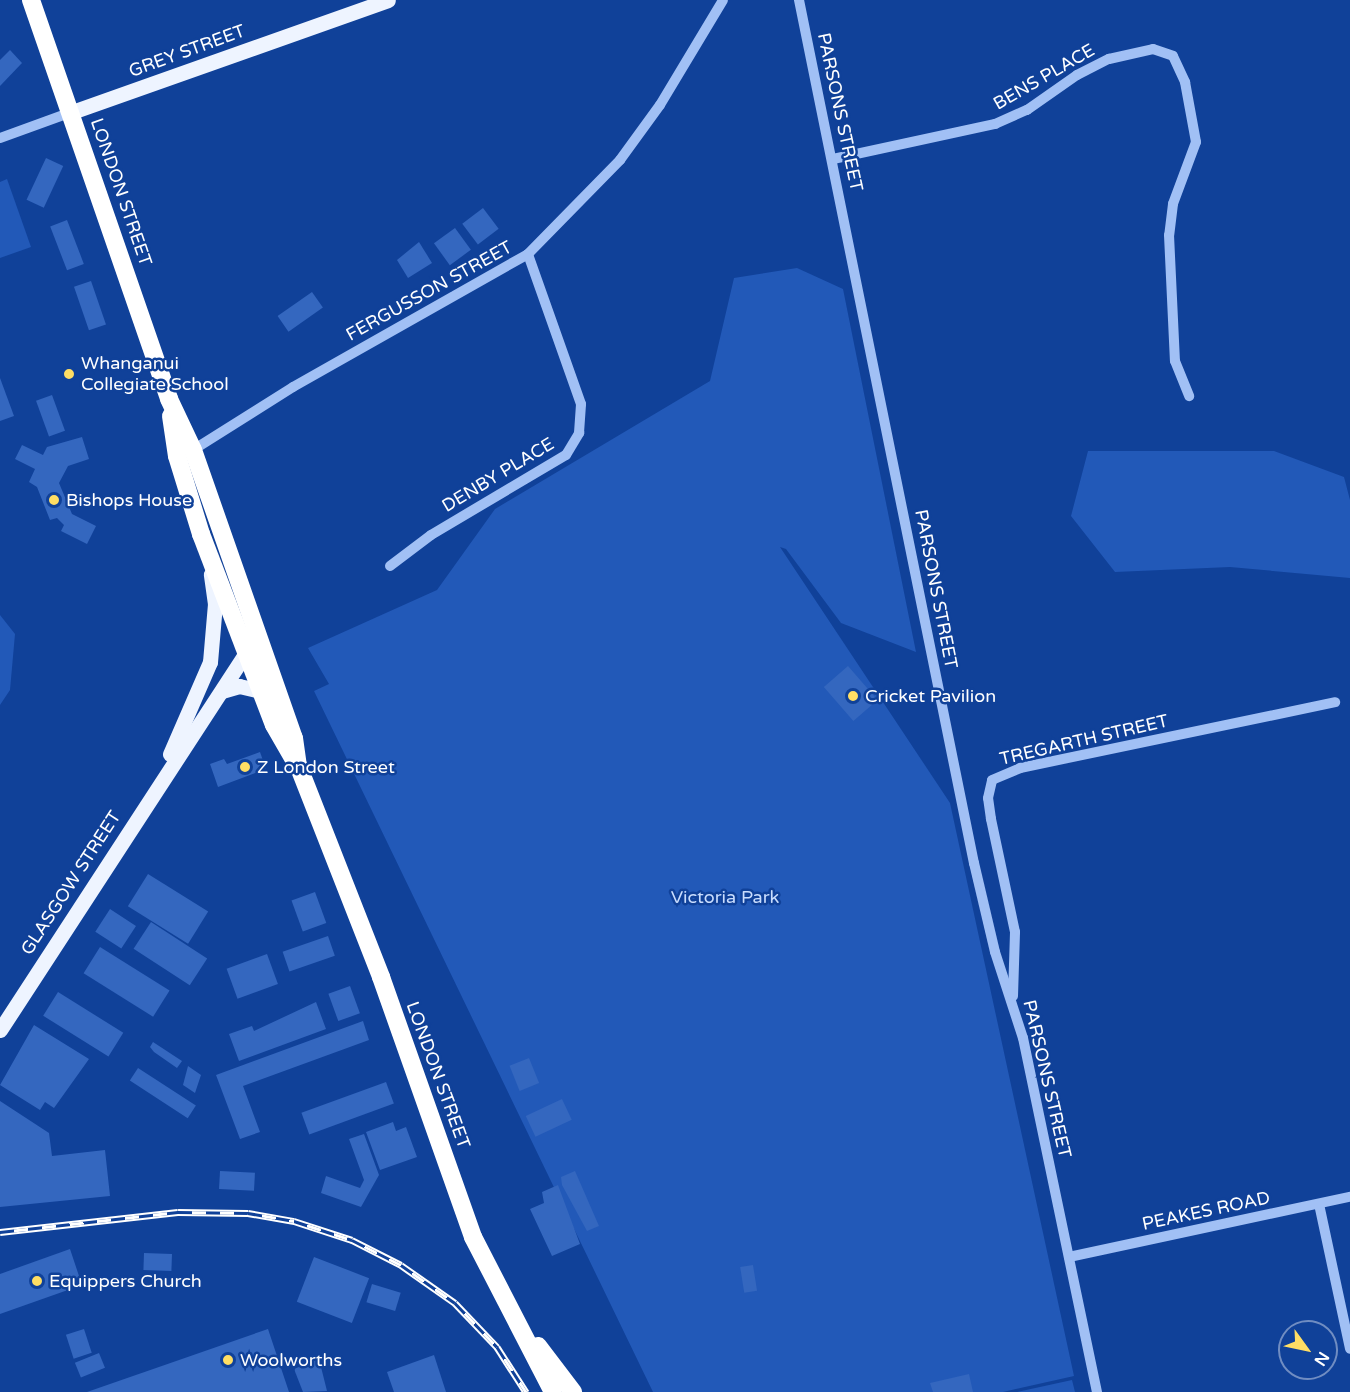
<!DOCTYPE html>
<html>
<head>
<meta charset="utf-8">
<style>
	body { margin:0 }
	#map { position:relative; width:1350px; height:1392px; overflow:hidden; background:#104199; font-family:"Varela Round",sans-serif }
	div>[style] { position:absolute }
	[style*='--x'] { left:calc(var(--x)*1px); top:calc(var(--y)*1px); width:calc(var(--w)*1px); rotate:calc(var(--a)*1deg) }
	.green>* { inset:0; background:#2259b8 }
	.building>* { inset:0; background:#3467bf; transform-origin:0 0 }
	.minor>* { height:10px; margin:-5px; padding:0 5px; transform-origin:5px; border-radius:5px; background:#a1c0f5 }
	.major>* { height:15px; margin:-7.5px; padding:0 7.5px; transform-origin:7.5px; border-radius:7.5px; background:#eef4ff }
	.highway>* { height:18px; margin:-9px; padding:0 9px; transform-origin:9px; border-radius:9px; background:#fff }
	.rail>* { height:7px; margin-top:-3.5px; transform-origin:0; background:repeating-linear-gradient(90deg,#104199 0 14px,#fff 0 28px); box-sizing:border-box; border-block:2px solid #fff }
	.dots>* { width:16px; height:16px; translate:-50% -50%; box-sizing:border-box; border:3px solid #104199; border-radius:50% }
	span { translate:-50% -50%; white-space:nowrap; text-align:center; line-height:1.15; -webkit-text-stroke:5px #104199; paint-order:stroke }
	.street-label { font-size:18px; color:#fff }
	.poi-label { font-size:18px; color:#fff }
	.left { translate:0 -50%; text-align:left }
	.park-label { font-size:18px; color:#c9ddfe }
	.north { position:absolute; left:1278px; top:1320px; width:60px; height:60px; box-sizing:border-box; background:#104199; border:2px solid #708dc2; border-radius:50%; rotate:123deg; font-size:16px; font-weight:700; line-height:24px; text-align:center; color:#fff }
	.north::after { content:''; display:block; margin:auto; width:21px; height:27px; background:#ffde64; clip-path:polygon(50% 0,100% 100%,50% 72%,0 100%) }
</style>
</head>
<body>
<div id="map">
	<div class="green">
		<i style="clip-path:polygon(7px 179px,31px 247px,0 258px,0 182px)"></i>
		<i style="clip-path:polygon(797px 268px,843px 289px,916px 652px,841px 623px,786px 549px,780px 547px,950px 803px,1074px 1376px,1003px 1392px,653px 1392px,314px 691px,329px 684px,308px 648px,437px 590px,495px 509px,710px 381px,734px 278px)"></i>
		<i style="clip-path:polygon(1088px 451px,1274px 451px,1344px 477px,1350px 500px,1350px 578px,1230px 567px,1115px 572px,1071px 516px)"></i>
		<i style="clip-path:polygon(0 615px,15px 634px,10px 690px,0 705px)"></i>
		<i style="clip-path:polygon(1072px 1380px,1075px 1392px,1017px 1392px)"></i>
	</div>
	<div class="building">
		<i style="clip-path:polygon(10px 50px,22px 63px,0 86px,0 60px)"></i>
		<i style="left:46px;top:158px;width:19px;height:46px;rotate:25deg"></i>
		<i style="left:483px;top:208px;width:26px;height:26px;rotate:53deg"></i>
		<i style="left:67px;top:220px;width:47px;height:18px;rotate:69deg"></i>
		<i style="left:455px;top:228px;width:27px;height:26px;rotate:54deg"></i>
		<i style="clip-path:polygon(419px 242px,432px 263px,408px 278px,397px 260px)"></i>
		<i style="left:91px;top:281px;width:46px;height:18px;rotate:71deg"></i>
		<i style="left:312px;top:292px;width:19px;height:42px;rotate:55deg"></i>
		<i style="clip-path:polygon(0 378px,14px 416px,0 421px)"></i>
		<i style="left:52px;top:395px;width:38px;height:17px;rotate:70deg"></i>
		<i style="clip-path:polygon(82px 437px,89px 459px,68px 466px,59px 483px,72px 514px,96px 526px,87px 544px,61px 531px,64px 525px,57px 518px,50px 520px,37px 487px,29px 482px,35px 469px,15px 459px,22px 445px,43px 455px,47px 447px)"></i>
		<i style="left:848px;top:666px;width:45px;height:32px;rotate:49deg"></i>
		<i style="clip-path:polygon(260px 752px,266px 769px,218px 787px,210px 764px,224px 759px,227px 764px)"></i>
		<i style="left:148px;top:874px;width:71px;height:38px;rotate:32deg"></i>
		<i style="left:315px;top:892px;width:33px;height:25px;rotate:70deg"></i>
		<i style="left:110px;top:909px;width:31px;height:27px;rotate:33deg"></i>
		<i style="left:151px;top:922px;width:67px;height:32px;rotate:33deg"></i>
		<i style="left:328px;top:936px;width:21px;height:48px;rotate:71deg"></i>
		<i style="left:100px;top:947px;width:82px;height:31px;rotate:32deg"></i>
		<i style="left:267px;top:954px;width:32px;height:43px;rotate:70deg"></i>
		<i style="left:350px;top:986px;width:29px;height:23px;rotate:70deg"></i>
		<i style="left:58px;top:992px;width:77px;height:28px;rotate:32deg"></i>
		<i style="clip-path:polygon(316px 1002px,326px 1029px,239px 1061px,229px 1034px,252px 1026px,254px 1031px)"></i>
		<i style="clip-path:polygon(363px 1021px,369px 1040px,243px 1086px,260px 1132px,240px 1139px,216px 1075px)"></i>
		<i style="clip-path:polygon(34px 1025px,89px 1059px,54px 1108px,45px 1102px,40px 1110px,0 1085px)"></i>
		<i style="clip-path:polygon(153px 1042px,182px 1061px,177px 1068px,154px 1052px,150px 1047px)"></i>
		<i style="left:529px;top:1058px;width:27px;height:21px;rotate:68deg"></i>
		<i style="clip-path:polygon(188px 1066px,201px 1075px,195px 1093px,183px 1085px)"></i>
		<i style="left:138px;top:1068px;width:69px;height:15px;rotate:33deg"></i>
		<i style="left:386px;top:1082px;width:23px;height:90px;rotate:70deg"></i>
		<i style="left:562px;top:1099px;width:23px;height:40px;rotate:65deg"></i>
		<i style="clip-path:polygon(0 1101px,49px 1133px,52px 1156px,105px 1150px,110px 1196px,0 1207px)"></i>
		<i style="clip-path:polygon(393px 1122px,396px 1131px,406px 1127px,417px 1157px,380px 1170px,366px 1132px)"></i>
		<i style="clip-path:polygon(364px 1134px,379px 1175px,361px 1207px,321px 1193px,326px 1176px,360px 1188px,364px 1180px,349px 1139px)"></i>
		<i style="left:220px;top:1171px;width:35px;height:18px;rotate:3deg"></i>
		<i style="clip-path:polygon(575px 1171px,599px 1226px,587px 1231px,562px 1185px,561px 1177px)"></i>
		<i style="clip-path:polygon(558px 1185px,580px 1244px,552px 1256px,530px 1209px,544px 1203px,542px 1192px)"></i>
		<i style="clip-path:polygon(70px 1249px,82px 1285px,0 1314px,0 1274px)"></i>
		<i style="left:144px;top:1253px;width:28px;height:17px;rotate:2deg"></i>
		<i style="left:314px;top:1257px;width:59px;height:48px;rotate:21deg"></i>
		<i style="left:753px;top:1265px;width:26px;height:13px;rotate:81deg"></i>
		<i style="left:372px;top:1284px;width:30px;height:19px;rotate:17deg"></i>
		<i style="left:84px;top:1329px;width:25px;height:19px;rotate:72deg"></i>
		<i style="clip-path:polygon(268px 1329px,289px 1392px,87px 1392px)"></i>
		<i style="left:99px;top:1353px;width:16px;height:26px;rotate:68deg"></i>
		<i style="clip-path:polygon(434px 1355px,446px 1392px,394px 1392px,387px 1372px)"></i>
		<i style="clip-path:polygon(319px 1359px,327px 1391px,303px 1392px,294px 1369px)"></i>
		<i style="clip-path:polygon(969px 1374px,973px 1392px,933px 1392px,930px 1383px)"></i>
	</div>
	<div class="minor">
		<i style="--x:799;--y:0;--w:881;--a:78.54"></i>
		<i style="--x:974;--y:863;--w:91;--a:76.7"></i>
		<i style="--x:995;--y:952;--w:90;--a:72"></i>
		<i style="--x:1023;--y:1038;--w:362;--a:78.2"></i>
		<i style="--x:0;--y:138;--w:77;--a:-19.9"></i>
		<i style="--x:833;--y:159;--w:166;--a:-12.2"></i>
		<i style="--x:995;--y:124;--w:35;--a:-24"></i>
		<i style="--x:1027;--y:110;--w:61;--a:-35"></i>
		<i style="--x:1077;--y:75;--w:36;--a:-27"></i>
		<i style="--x:1109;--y:59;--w:45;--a:-12.8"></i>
		<i style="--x:1153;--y:49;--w:21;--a:19"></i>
		<i style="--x:1173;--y:56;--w:29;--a:65"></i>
		<i style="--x:1185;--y:82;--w:61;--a:79.6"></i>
		<i style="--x:1196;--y:142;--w:66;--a:110.4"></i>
		<i style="--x:1173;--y:204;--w:31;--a:97"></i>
		<i style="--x:1169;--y:235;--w:126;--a:87.3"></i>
		<i style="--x:1175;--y:361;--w:38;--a:68"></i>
		<i style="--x:193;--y:450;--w:118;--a:-32.2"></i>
		<i style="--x:293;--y:387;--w:270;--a:-29.5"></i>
		<i style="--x:528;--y:254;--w:132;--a:-45.6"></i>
		<i style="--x:620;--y:160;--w:68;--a:-54"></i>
		<i style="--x:660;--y:105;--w:122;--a:-59"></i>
		<i style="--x:390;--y:566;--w:51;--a:-37.1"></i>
		<i style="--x:431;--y:535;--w:157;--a:-30.7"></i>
		<i style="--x:566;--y:455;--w:26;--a:-59"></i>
		<i style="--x:579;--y:433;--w:29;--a:-86"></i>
		<i style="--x:581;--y:404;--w:159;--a:-109.5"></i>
		<i style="--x:1013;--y:996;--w:64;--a:-88.2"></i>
		<i style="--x:1015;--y:932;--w:116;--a:-102"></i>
		<i style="--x:991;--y:819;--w:21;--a:-98"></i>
		<i style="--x:988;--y:798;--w:18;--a:-77"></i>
		<i style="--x:992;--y:780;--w:30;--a:-23"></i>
		<i style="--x:1020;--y:768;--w:322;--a:-11.8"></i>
		<i style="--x:1319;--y:1204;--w:148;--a:77.9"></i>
		<i style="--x:1069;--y:1257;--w:287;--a:-12.1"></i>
	</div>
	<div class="major">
		<i style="--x:72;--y:112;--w:335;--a:-19.5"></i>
		<i style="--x:222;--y:691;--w:18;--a:-16"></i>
		<i style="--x:239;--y:686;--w:23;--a:13"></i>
		<i style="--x:170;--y:754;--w:100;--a:-66.5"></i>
		<i style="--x:210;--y:662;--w:58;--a:-85.1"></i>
		<i style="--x:215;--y:604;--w:30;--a:-98"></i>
		<i style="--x:0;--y:1030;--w:458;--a:-56.9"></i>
	</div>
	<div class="highway">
		<i style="--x:31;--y:0;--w:422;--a:70.9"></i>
		<i style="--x:169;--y:399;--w:56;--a:64.8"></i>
		<i style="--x:193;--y:450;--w:305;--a:70.7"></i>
		<i style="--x:294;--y:738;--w:27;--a:82"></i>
		<i style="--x:298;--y:765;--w:228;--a:68.6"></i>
		<i style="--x:381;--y:977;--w:276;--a:70.5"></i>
		<i style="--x:473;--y:1237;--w:174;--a:62.7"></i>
		<i style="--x:171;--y:416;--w:40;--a:81.5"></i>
		<i style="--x:177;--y:456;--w:82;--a:72.9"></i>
		<i style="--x:201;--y:534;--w:204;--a:69.1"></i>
		<i style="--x:274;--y:725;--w:38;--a:60"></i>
		<i style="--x:538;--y:1346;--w:58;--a:52.7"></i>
	</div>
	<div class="rail">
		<i style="--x:0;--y:1232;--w:179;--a:-6.4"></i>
		<i style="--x:178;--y:1212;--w:70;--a:0.8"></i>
		<i style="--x:248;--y:1213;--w:47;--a:9.9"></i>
		<i style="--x:294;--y:1221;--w:61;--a:18.1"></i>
		<i style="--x:352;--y:1240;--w:55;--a:27"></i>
		<i style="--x:401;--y:1265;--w:66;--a:35.1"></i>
		<i style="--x:455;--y:1303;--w:61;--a:46.3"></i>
		<i style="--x:497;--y:1347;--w:54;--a:57.2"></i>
	</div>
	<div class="dots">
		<i style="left:69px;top:374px;background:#ffde64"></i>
		<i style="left:54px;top:500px;background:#ffde64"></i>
		<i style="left:853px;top:696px;background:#ffde64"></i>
		<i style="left:245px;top:767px;background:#ffde64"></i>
		<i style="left:37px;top:1281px;background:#ffde64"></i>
		<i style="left:228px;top:1360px;background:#ffde64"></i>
	</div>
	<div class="street-label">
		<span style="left:187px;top:51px;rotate:-20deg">GREY STREET</span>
		<span style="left:1044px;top:77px;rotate:-30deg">BENS PLACE</span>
		<span style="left:840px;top:112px;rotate:78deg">PARSONS STREET</span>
		<span style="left:121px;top:192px;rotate:71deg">LONDON STREET</span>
		<span style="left:429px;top:291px;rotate:-29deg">FERGUSSON STREET</span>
		<span style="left:498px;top:475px;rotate:-31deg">DENBY PLACE</span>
		<span style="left:936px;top:589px;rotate:79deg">PARSONS STREET</span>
		<span style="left:1084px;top:740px;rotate:-13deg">TREGARTH STREET</span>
		<span style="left:71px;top:883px;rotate:-57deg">GLASGOW STREET</span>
		<span style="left:438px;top:1075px;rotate:70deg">LONDON STREET</span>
		<span style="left:1047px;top:1079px;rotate:77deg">PARSONS STREET</span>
		<span style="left:1206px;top:1211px;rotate:-12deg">PEAKES ROAD</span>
	</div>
	<div class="poi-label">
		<span class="left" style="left:81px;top:374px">Whanganui<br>Collegiate School</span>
		<span class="left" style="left:66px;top:500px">Bishops House</span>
		<span class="left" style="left:865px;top:696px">Cricket Pavilion</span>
		<span class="left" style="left:257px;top:767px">Z London Street</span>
		<span class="left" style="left:49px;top:1281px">Equippers Church</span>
		<span class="left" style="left:240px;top:1360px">Woolworths</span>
	</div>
	<div class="park-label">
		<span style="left:725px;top:897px">Victoria Park</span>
	</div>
	<div class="north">N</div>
</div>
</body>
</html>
